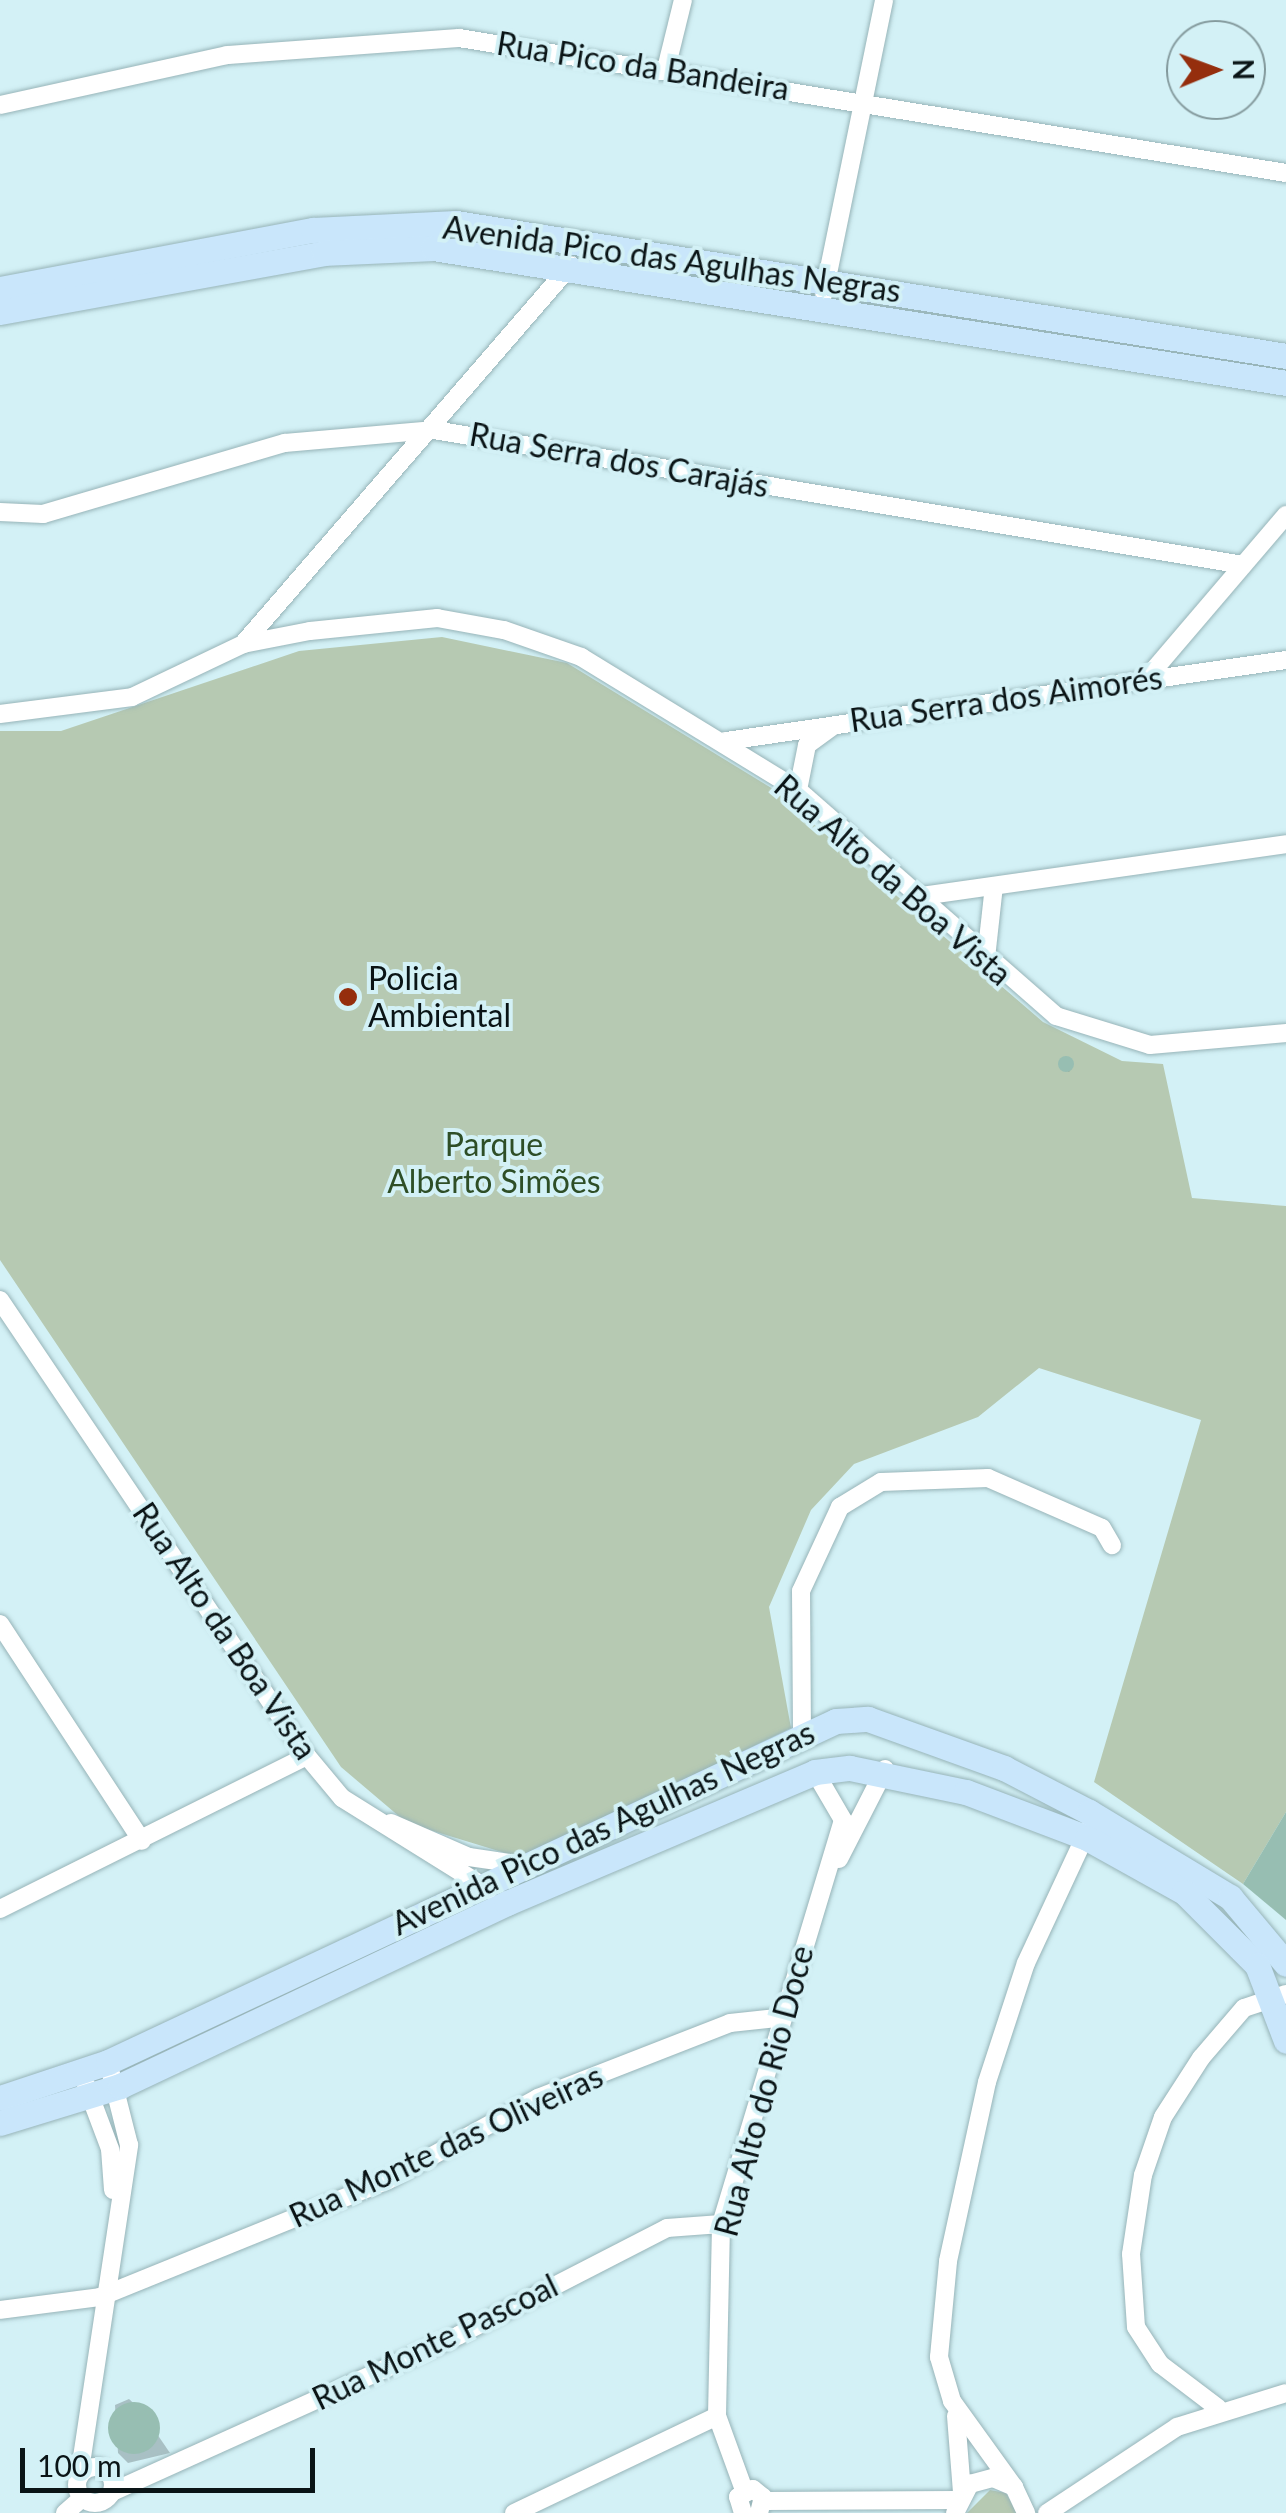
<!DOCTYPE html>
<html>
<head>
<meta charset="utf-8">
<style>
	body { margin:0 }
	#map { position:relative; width:1286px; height:2513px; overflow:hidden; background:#d3f1f6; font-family:Lato,sans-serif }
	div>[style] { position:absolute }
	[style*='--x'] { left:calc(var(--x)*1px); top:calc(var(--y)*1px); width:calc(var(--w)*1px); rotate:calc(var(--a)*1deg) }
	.green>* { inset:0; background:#b6c9b2 }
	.shadow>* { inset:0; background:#0003 }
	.building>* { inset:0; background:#97beb2 }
	.round { border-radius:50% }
	.roads { filter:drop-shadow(0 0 2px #97b4b8) drop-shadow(0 0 2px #97b4b8) }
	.street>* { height:18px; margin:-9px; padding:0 9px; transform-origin:9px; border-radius:9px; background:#fff }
	.street>.ring { margin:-9px; padding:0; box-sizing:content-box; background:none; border:18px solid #fff; border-radius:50% }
	.secondary>* { height:25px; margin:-12.5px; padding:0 12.5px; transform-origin:12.5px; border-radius:12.5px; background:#c9e6fb }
	.dots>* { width:28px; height:28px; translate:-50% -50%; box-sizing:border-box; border:5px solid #d3f1f6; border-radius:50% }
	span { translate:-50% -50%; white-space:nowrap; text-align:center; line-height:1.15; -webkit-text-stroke:8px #d3f1f6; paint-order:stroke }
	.street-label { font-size:32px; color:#0a1416 }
	.poi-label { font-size:32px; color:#0a1416 }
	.left { translate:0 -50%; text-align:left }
	.park-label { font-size:32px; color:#2e4e26 }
	.north { position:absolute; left:1166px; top:20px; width:100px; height:100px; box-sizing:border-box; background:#d3f1f6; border:2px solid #83999c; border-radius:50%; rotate:89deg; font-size:28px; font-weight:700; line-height:40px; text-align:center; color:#0a1416 }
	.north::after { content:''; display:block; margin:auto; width:35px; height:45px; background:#952e0d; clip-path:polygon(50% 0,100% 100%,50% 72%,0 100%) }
	.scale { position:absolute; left:20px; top:2448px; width:295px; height:45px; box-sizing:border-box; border:5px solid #0a1416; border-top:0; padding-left:12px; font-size:30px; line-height:35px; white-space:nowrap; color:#0a1416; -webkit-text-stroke:8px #d3f1f6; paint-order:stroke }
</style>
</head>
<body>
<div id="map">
	<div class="green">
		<i style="clip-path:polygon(442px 637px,567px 663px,773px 789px,1043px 1022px,1122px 1061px,1163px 1064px,1192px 1198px,1286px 1206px,1286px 1812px,1243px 1884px,1094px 1782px,1201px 1420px,1039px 1368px,978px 1417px,854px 1464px,811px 1510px,769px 1607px,791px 1728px,521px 1858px,407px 1823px,341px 1767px,0 1260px,0 731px,61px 731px,299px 651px)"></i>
		<i style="clip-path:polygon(990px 2490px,1006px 2493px,1017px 2513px,967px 2513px)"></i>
	</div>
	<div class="shadow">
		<i style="clip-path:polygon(1064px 1061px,1073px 1066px,1069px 1072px,1061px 1067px)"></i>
		<i style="clip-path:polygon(129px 2399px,140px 2409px,170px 2453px,128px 2463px,118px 2453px,115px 2405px)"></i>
	</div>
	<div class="building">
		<i class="round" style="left:1058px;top:1056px;width:16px;height:16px"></i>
		<i style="clip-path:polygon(1286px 1812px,1286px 1920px,1243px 1884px)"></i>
		<i class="round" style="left:108px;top:2402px;width:52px;height:52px"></i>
	</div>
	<div class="roads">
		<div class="street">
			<i style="--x:666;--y:69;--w:71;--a:-76.2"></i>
			<i style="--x:0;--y:105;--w:232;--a:-12.4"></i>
			<i style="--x:227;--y:55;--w:233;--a:-4.2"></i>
			<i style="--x:459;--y:38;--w:838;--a:9.27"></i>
			<i style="--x:824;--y:293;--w:299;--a:-78.4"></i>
			<i style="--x:0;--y:512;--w:43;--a:2.7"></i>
			<i style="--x:43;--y:514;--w:252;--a:-16.4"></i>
			<i style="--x:285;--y:443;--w:150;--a:-5"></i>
			<i style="--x:434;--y:430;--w:820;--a:9.47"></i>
			<i style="--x:243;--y:644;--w:501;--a:-49.13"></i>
			<i style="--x:1146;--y:679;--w:216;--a:-49.5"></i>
			<i style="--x:0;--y:714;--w:133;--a:-7.3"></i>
			<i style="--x:132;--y:697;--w:123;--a:-25.5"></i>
			<i style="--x:243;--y:644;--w:68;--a:-11"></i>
			<i style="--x:310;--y:631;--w:128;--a:-5.8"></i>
			<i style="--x:437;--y:618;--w:68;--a:10.2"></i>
			<i style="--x:504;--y:630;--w:82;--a:19.3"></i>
			<i style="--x:581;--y:657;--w:255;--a:31.5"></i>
			<i style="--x:798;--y:790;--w:343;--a:41.2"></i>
			<i style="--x:1056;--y:1016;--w:98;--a:17.1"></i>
			<i style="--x:1150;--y:1045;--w:137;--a:-5"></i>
			<i style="--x:726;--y:741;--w:566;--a:-8.23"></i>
			<i style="--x:798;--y:790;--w:46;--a:-78.7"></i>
			<i style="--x:807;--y:745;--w:31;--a:-36"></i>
			<i style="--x:922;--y:896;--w:368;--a:-8.1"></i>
			<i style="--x:986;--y:958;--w:72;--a:-83.7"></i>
			<i style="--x:0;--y:1300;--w:550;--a:56.05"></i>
			<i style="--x:307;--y:1756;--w:55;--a:50.2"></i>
			<i style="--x:342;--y:1798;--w:173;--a:32"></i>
			<i style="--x:0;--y:1624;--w:259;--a:56.8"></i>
			<i style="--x:802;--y:1734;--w:143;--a:-90.4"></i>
			<i style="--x:801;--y:1591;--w:93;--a:-65.1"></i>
			<i style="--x:840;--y:1507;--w:48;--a:-31.4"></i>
			<i style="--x:881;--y:1482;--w:107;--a:-2.1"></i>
			<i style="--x:988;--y:1478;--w:124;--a:23.7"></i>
			<i style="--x:1102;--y:1528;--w:20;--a:60"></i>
			<i style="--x:391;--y:1823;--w:85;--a:23.6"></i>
			<i style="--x:469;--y:1857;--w:55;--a:8.4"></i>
			<i style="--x:839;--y:1859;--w:101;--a:-62.9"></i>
			<i style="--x:0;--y:1909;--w:343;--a:-26.5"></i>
			<i style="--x:86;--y:2085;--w:68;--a:69.4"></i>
			<i style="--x:110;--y:2149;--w:41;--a:85.8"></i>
			<i style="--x:0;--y:2310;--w:101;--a:-7.4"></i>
			<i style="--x:100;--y:2297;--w:311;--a:-22.1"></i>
			<i style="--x:388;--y:2180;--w:171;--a:-28.7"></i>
			<i style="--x:538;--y:2098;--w:206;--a:-21.3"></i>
			<i style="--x:730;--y:2023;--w:47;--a:-6.1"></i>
			<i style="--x:1218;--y:2408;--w:73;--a:-142.8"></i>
			<i style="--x:1160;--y:2364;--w:44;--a:-123"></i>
			<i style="--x:1136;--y:2327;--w:73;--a:-93.9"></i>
			<i style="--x:1131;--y:2254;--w:80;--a:-81.4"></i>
			<i style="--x:1143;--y:2175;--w:61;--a:-71"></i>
			<i style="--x:1163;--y:2117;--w:70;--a:-57.2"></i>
			<i style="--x:1201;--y:2058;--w:66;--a:-49.3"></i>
			<i style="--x:1244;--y:2008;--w:44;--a:-18.4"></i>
			<i style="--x:956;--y:2416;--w:76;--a:85.5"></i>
			<i class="ring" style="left:77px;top:2467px;width:18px;height:18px"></i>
			<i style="--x:79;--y:2477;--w:336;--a:-81.4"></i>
			<i style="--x:129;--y:2145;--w:86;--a:-104.2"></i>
			<i style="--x:1014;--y:2487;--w:106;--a:-125.8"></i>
			<i style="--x:952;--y:2401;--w:46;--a:-106.5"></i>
			<i style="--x:939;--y:2357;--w:96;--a:-84.6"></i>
			<i style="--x:948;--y:2261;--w:183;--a:-77.7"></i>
			<i style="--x:987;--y:2082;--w:125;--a:-71.9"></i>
			<i style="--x:1026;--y:1963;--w:147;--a:-65"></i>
			<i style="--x:744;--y:2490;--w:79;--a:-110"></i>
			<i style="--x:717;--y:2416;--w:192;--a:-88.8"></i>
			<i style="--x:721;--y:2224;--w:422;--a:-73.2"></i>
			<i style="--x:843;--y:1820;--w:56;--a:-120.3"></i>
			<i style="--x:112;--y:2492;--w:381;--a:-24.3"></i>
			<i style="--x:459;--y:2335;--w:234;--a:-27.2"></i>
			<i style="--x:667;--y:2228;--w:54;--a:-4.2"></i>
			<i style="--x:764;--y:2501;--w:193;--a:-0.3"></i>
			<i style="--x:65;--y:2513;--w:23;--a:-41"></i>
			<i style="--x:514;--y:2513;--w:225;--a:-25.5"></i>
			<i style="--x:743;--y:2513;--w:17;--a:-107"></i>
			<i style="--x:738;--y:2497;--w:17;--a:-28"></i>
			<i style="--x:753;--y:2489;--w:13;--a:39"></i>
			<i style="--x:763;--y:2497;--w:16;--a:104"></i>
			<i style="--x:955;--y:2513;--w:33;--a:-63"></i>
			<i style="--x:970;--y:2484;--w:24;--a:-15"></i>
			<i style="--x:993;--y:2478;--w:23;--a:23"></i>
			<i style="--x:1014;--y:2487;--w:29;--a:65"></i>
			<i style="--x:1047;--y:2513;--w:156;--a:-33.5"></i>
			<i style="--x:1177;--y:2427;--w:114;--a:-17.3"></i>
		</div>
		<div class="secondary">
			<i style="--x:0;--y:289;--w:319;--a:-10.7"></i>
			<i style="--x:313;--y:230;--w:143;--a:-2.8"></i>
			<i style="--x:456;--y:223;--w:841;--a:9.1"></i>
			<i style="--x:0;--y:312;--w:329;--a:-10.3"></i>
			<i style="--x:324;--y:253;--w:109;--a:-2.6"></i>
			<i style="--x:433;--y:248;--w:864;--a:8.99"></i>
			<i style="--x:0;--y:2098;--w:114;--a:-18.4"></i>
			<i style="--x:108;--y:2062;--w:804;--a:-25.1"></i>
			<i style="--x:836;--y:1721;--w:32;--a:-4"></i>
			<i style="--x:868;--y:1719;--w:145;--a:19.8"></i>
			<i style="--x:1004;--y:1768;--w:96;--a:27.4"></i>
			<i style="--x:1089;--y:1812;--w:165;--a:31.1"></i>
			<i style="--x:1230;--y:1897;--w:87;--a:50.1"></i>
			<i style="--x:0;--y:2123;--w:126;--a:-17.1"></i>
			<i style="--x:120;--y:2086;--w:428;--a:-25.3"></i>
			<i style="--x:507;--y:1903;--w:335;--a:-23"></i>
			<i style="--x:815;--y:1772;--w:35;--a:-7"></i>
			<i style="--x:850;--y:1768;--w:118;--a:11.7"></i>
			<i style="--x:966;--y:1792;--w:129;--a:20.8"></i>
			<i style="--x:1087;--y:1838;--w:111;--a:29.1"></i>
			<i style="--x:1184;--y:1892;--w:103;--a:45"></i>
			<i style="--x:1257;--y:1965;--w:81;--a:69.1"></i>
		</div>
	</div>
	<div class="dots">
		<i style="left:348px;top:997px;background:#952e0d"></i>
	</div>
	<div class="street-label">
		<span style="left:643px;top:66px;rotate:9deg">Rua Pico da Bandeira</span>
		<span style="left:672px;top:259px;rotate:8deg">Avenida Pico das Agulhas Negras</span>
		<span style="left:619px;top:460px;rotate:10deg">Rua Serra dos Carajás</span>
		<span style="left:1006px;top:699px;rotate:-8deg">Rua Serra dos Aimorés</span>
		<span style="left:893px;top:880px;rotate:41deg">Rua Alto da Boa Vista</span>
		<span style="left:225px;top:1631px;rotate:56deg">Rua Alto da Boa Vista</span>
		<span style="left:603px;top:1828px;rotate:-25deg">Avenida Pico das Agulhas Negras</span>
		<span style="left:764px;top:2091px;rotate:-75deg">Rua Alto do Rio Doce</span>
		<span style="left:446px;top:2146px;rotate:-25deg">Rua Monte das Oliveiras</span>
		<span style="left:435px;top:2342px;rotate:-26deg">Rua Monte Pascoal</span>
	</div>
	<div class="poi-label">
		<span class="left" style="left:368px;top:997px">Policia<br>Ambiental</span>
	</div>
	<div class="park-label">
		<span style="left:494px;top:1163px">Parque<br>Alberto Simões</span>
	</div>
	<div class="north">N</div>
	<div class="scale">100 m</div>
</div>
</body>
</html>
